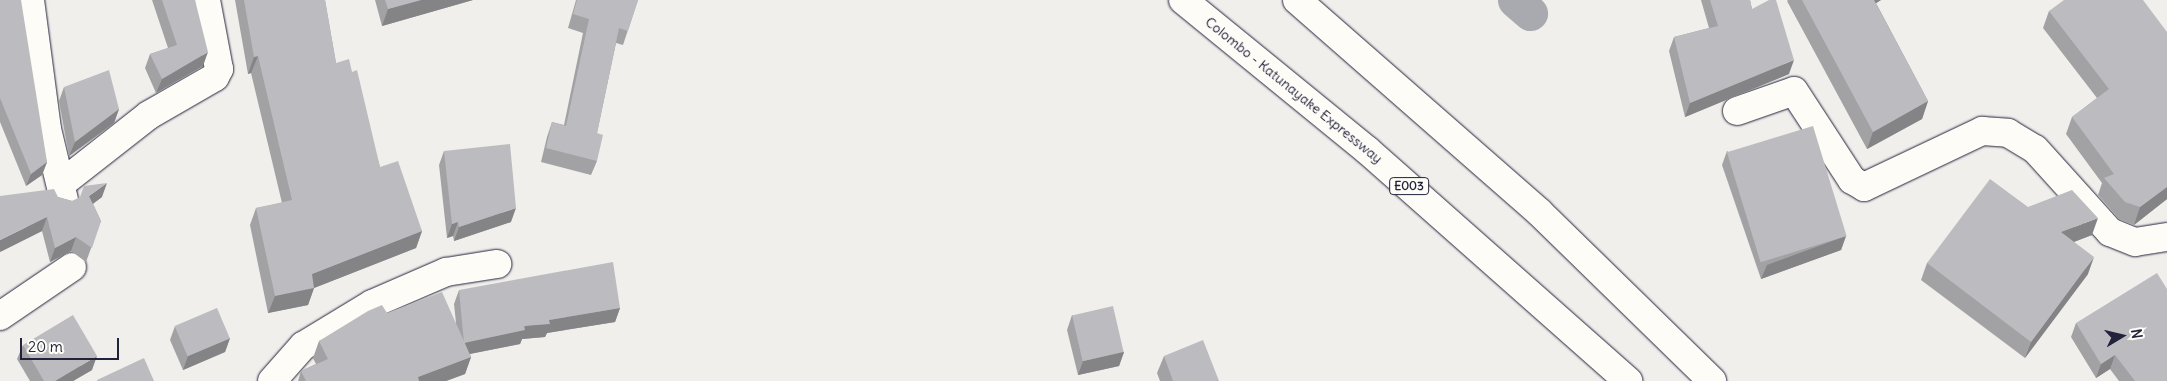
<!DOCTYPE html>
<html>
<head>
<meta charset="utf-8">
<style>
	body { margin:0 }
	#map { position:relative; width:2167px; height:381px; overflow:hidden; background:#f0efec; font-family:Delius,sans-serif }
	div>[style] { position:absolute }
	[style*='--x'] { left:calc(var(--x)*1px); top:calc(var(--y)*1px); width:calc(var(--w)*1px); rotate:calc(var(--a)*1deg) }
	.canal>* { height:35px; margin:-17.5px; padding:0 17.5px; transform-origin:17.5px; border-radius:17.5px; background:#a9a9b0 }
	.roads { filter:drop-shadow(0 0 1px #22223b) drop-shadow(0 0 1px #22223b) }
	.minor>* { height:28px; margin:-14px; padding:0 14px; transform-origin:14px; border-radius:14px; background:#fdfcf7 }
	.motorway>* { height:28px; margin:-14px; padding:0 14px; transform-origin:14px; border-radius:14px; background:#fdfcf7 }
	.wall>* { inset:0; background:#a2a2a5 }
	.shaded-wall>* { inset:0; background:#848486 }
	.building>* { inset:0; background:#bcbcc0; transform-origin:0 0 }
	span { translate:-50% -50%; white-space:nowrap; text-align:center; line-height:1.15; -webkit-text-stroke:4px #fdfcf7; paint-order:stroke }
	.shield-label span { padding:1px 4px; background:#fdfcf7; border:1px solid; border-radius:4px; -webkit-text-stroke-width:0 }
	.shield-label { font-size:12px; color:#22223b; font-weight:700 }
	.street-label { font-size:14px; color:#22223b }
	.north { position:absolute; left:2097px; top:311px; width:50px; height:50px; -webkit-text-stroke:4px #fdfcf7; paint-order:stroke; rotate:81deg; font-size:14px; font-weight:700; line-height:20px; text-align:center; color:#22223b }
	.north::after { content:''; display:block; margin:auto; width:18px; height:22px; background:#22223b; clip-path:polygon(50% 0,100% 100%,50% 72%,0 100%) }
	.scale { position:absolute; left:20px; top:338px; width:99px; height:22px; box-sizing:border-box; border:2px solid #22223b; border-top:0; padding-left:6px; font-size:15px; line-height:18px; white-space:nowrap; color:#22223b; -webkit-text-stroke:4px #fdfcf7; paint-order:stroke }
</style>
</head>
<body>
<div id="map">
	<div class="canal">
		<i style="--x:1515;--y:0;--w:20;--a:41"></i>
	</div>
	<div class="roads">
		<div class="minor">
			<i style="--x:30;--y:0;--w:130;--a:82.5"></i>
			<i style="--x:47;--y:129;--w:73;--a:76.5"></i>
			<i style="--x:1737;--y:111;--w:60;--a:-19.3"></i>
			<i style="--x:1794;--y:91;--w:106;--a:56.9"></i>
			<i style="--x:1852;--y:180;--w:14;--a:30"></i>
			<i style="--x:1864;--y:187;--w:131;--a:-25.4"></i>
			<i style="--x:1982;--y:131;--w:26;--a:4"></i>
			<i style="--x:2008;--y:133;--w:31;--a:31"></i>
			<i style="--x:2035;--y:149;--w:112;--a:47.9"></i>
			<i style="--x:2110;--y:232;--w:27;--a:22"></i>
			<i style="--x:2135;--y:242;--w:32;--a:-9"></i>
			<i style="--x:61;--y:184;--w:112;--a:-38.1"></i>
			<i style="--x:149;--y:115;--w:76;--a:-29.9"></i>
			<i style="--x:215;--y:77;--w:9;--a:-63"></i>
			<i style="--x:219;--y:69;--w:70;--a:-100.7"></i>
			<i style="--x:0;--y:316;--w:87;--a:-34.2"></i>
			<i style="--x:272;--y:381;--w:47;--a:-48.5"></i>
			<i style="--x:303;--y:346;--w:81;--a:-31.3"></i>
			<i style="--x:372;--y:304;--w:81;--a:-23.4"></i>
			<i style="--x:446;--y:272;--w:52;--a:-8.9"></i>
		</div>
		<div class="motorway">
			<i style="--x:1183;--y:0;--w:237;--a:39.2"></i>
			<i style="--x:1367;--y:150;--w:349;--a:41.5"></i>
			<i style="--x:1297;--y:0;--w:322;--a:41.2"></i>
			<i style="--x:1539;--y:212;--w:242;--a:44.3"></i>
		</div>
	</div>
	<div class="wall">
		<i style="clip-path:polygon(0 0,47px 162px,42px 175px,26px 186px,0 122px)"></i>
		<i style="clip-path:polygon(152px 0,195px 0,203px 66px,156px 93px,145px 68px,150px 54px,168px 48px)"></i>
		<i style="clip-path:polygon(235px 0,325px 0,336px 63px,352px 72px,380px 167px,422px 231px,416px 248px,314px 288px,308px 305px,268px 313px,250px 225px,256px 208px,282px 203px,251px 73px,248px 74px)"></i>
		<i style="clip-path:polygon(375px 0,473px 0,382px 26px)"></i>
		<i style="clip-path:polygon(576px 0,638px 0,623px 45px,616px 43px,597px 133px,597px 161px,591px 175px,541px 162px,547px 137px,552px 122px,564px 125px,583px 33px,568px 28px)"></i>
		<i style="clip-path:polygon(1701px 0,1750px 0,1752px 9px,1789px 74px,1685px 117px,1669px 51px,1674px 37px,1709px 28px)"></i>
		<i style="clip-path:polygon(1788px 0,1881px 0,1876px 3px,1928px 101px,1922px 119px,1867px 149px,1787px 1px)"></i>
		<i style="clip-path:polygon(2049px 11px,2167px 32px,2167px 199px,2134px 225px,2119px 219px,2098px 195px,2102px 183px,2066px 134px,2072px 117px,2097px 98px,2043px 28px)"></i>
		<i style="clip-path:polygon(64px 87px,119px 109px,114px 123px,69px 156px,59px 101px)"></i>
		<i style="clip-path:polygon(444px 151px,511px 222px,454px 241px,453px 236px,447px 238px,439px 165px)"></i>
		<i style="clip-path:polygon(1727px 151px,1846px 236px,1841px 250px,1761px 279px,1722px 165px)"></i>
		<i style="clip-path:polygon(58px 197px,72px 201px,102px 197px,93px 204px,101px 221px,86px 262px,71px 251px,50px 262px,42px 231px,0 252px)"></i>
		<i style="clip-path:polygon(2028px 207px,2092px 235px,2074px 242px,2088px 274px,2025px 358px,1921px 280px,1927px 263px)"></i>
		<i style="clip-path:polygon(459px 290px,620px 308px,615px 322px,547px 333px,545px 337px,522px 339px,520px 344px,470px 354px,471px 357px,465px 374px,446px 381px,298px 381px,301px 371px,316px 364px,313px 358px,319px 341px,387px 313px,456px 323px,454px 304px)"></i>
		<i style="clip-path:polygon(1072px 315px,1124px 352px,1119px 366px,1078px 375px,1067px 330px)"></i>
		<i style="clip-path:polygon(2076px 323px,2167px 381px,2119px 381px,2110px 369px,2096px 378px,2071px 337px)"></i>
		<i style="clip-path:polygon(175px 326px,230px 338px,225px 352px,183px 370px,170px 340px)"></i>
		<i style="clip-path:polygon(23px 345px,92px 370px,73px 381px,30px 381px,17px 359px)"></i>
		<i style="clip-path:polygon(1164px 356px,1219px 381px,1160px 381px,1157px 373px)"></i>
	</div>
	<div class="shaded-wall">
		<i style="clip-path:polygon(421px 0,473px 0,382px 26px,388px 9px)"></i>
		<i style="clip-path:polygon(1868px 0,1881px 0,1864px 11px)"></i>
		<i style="clip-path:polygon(208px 52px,203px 66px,156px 93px,162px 79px)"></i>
		<i style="clip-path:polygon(258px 56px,251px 73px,248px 74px,254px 57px)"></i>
		<i style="clip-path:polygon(1794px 60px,1789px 74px,1685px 117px,1690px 103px)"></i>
		<i style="clip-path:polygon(1928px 101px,1922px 119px,1867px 149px,1873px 132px)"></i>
		<i style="clip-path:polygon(119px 109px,114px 123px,69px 156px,75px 142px)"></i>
		<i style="clip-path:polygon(47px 162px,42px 175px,26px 186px,31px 174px)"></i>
		<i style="clip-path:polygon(107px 183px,102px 197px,84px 210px,89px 196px)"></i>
		<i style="clip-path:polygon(2167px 187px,2167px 199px,2134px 225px,2140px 207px)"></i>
		<i style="clip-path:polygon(516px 208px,511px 222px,454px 241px,459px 227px)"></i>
		<i style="clip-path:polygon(47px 217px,42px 231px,0 252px,0 240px)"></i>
		<i style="clip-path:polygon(2098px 218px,2092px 235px,2055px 249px,2061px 232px)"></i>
		<i style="clip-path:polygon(458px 222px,453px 236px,447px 238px,452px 224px)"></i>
		<i style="clip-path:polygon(422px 231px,416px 248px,314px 288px,308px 305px,268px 313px,275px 296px,312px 274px)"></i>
		<i style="clip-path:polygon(1846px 236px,1841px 250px,1761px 279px,1767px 265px)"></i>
		<i style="clip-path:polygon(76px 237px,71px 251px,50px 262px,55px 248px)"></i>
		<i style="clip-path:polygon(2094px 257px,2088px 274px,2025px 358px,2031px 342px)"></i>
		<i style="clip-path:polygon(620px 308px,615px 322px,547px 333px,545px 337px,522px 339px,520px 344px,459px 356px,464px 343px,549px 320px)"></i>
		<i style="clip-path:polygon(230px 338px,225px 352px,183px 370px,188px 356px)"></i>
		<i style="clip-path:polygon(1124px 352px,1119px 366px,1078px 375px,1083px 361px)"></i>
		<i style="clip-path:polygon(2115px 355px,2110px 369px,2096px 378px,2101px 364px)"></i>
		<i style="clip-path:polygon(97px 356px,92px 370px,73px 381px,55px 381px)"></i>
		<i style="clip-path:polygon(471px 357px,465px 374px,446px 381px,416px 381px,418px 377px)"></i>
	</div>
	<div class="building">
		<i style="clip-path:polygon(0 0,21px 0,47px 162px,31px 174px,0 98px)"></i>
		<i style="clip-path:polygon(162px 0,195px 0,208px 52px,162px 79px,150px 54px,177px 45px)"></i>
		<i style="clip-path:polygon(244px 0,325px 0,336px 63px,349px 59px,352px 72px,357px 70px,380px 167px,398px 161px,422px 231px,312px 274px,314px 288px,275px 296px,256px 208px,292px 200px,258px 56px,254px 57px)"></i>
		<i style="clip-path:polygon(385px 0,421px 0,388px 9px)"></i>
		<i style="clip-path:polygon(577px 0,638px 0,628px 31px,619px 28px,597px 133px,603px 135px,597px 161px,546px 148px,552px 122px,566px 126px,589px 19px,573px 14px)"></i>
		<i style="clip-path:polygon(1710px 0,1750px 0,1752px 9px,1769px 0,1776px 0,1794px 60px,1690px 103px,1674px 37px,1718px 26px)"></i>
		<i style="clip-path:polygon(1802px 0,1874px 0,1928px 101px,1873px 132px)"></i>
		<i style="clip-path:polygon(2064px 0,2143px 0,2167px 32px,2167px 187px,2140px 207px,2125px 202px,2104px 178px,2114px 174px,2072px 117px,2109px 89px,2049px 11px)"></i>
		<i style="clip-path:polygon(109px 70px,119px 109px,75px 142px,64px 87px)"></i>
		<i style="left:1813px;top:126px;width:115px;height:90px;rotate:73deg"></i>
		<i style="clip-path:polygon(510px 144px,516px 208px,459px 227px,458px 222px,452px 224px,444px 151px)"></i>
		<i style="clip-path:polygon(1990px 179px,2028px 207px,2072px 190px,2098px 218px,2061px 232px,2094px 257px,2031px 342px,1927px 263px)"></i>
		<i style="clip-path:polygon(107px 183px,89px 196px,101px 221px,92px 248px,76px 237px,55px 248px,47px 217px,0 240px,0 196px,54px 189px,58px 197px,72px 201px,80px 197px,84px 186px)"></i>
		<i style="clip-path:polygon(613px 262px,620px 308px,549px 320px,550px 324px,524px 326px,525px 330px,464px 343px,459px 290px)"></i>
		<i style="clip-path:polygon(2157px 273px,2167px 289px,2167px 381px,2135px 381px,2115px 355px,2101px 364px,2076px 323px)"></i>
		<i style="clip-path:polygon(442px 292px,471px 357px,418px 377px,419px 381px,306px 381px,301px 371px,328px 359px,319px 341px,368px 311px,382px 305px,387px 313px)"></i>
		<i style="left:1113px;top:306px;width:47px;height:42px;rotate:77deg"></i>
		<i style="left:217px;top:308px;width:33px;height:46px;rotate:67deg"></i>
		<i style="clip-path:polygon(73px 315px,97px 356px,55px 381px,44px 381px,23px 345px)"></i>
		<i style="clip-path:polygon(1203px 340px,1219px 381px,1173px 381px,1164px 356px)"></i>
		<i style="clip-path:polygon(144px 358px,154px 381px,97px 381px,97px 380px)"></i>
	</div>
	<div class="shield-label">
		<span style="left:1409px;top:186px">E003</span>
	</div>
	<div class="street-label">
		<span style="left:1294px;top:90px;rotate:39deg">Colombo - Katunayake Expressway</span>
	</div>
	<div class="north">N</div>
	<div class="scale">20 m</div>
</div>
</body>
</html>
